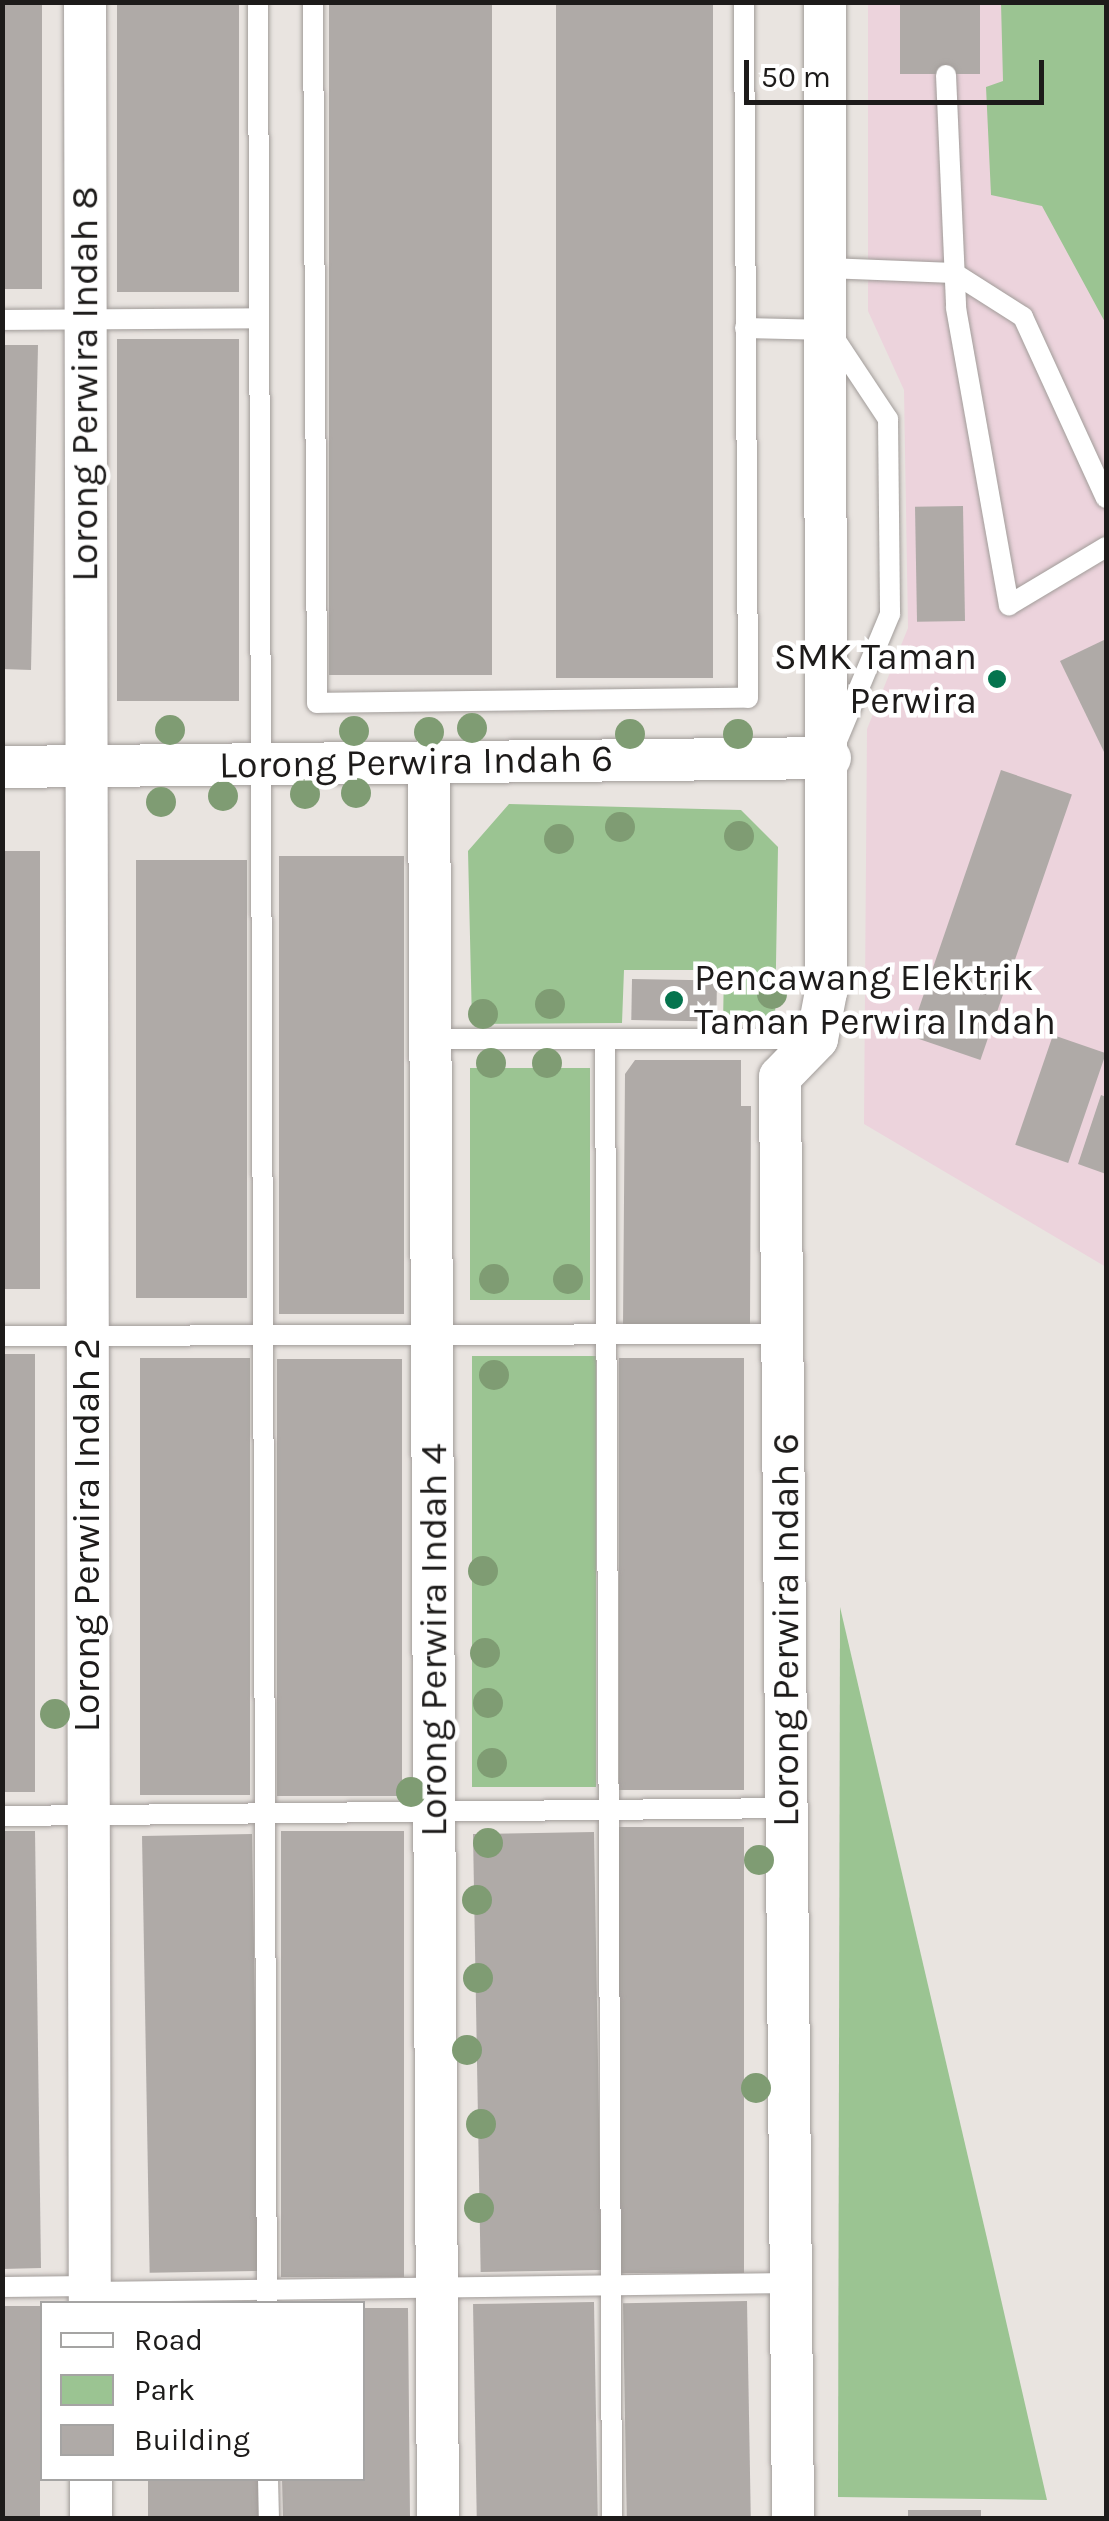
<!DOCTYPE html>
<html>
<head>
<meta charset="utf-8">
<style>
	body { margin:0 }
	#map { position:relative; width:1109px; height:2521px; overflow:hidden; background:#e9e4e0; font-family:Karla,sans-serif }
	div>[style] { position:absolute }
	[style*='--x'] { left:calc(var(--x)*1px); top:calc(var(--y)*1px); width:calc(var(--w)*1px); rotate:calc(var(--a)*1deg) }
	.education>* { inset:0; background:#ecd3dc }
	.green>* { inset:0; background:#9bc492; transform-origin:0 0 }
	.building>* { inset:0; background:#afaaa7; transform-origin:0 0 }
	.roads { filter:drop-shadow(0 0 2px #a19c99) drop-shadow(0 0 2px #a19c99) }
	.service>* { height:20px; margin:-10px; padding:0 10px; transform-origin:10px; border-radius:10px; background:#fff }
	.minor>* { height:42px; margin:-21px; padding:0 21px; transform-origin:21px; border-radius:21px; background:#fff }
	.trees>* { width:30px; height:30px; margin:-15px; border-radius:50%; background:#7f9c73 }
	.dots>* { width:28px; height:28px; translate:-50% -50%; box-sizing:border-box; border:5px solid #fff; border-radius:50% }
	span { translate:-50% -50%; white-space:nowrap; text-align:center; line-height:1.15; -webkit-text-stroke:9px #fff; paint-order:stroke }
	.street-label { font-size:38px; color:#1d1b1a }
	.poi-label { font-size:38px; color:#1d1b1a }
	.right { translate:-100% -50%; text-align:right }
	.left { translate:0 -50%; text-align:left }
	.frame { position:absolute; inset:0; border:5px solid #1d1b1a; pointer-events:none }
	.legend { position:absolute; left:40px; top:2301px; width:325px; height:180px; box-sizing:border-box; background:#fff; border:2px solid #a5a4a3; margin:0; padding:12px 18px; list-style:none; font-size:30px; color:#1d1b1a }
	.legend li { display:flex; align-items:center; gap:20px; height:50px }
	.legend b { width:50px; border:2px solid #a5a4a3 }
	.scale { position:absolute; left:744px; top:60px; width:300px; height:45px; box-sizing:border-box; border:5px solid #1d1b1a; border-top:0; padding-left:12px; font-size:30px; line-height:35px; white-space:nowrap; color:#1d1b1a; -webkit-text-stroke:8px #fff; paint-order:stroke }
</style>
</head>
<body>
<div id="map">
	<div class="education">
		<i style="clip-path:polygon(868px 3px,1106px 3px,1106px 1267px,864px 1124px,867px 729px,908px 628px,904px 390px,868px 311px)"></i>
	</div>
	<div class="green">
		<i style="clip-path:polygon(1001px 3px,1106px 3px,1106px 324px,1042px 206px,991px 195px,986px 87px,1003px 81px)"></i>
		<i style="clip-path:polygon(509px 804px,741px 810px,778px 847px,775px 1023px,723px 1023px,724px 970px,624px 970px,622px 1023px,472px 1024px,468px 851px)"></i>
		<i style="left:590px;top:1068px;width:232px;height:120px;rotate:90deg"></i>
		<i style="left:472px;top:1356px;width:124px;height:431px"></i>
		<i style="clip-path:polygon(840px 1607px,989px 2247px,1047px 2500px,838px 2497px)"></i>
	</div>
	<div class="building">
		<i style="left:2px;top:2px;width:40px;height:287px"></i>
		<i style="left:117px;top:2px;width:122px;height:290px"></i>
		<i style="left:329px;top:2px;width:163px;height:673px"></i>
		<i style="left:556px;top:2px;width:157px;height:676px"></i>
		<i style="left:900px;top:2px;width:80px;height:72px"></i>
		<i style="left:239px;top:339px;width:362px;height:122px;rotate:90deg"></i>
		<i style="clip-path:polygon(2px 345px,38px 345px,31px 670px,2px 669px)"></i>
		<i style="left:963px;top:506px;width:115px;height:48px;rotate:89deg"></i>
		<i style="clip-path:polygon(1106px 639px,1106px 756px,1060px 661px)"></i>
		<i style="left:1001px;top:770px;width:75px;height:281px;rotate:19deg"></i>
		<i style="left:2px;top:851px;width:38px;height:438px"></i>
		<i style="left:404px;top:856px;width:458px;height:125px;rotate:90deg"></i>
		<i style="left:136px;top:860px;width:111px;height:438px"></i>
		<i style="left:632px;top:979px;width:85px;height:41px;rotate:1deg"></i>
		<i style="left:1053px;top:1035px;width:56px;height:116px;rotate:19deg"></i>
		<i style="clip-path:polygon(635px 1060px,741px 1060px,741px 1106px,751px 1106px,750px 1325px,623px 1325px,625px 1074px)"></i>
		<i style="clip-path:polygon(1101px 1095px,1106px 1097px,1106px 1174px,1078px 1164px)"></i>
		<i style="left:2px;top:1354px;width:33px;height:438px"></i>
		<i style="left:250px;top:1358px;width:437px;height:110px;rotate:90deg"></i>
		<i style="left:744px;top:1358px;width:432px;height:125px;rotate:90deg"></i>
		<i style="left:277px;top:1359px;width:125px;height:437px"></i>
		<i style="left:619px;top:1827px;width:125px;height:446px"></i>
		<i style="clip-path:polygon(2px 1831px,35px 1831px,41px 2268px,2px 2269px)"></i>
		<i style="left:404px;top:1831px;width:446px;height:123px;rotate:90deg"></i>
		<i style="left:594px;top:1832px;width:438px;height:121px;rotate:89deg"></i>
		<i style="left:252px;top:1834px;width:437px;height:110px;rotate:89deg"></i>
		<i style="left:747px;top:2301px;width:217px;height:124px;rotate:89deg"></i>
		<i style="left:594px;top:2302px;width:216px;height:121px;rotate:89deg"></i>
		<i style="left:2px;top:2306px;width:38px;height:212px"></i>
		<i style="clip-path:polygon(362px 2308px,408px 2308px,410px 2518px,283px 2518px,282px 2478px,362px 2478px)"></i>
		<i style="left:148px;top:2478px;width:110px;height:40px"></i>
		<i style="left:981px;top:2510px;width:8px;height:73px;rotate:90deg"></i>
	</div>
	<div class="roads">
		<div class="service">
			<i style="--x:258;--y:2;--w:2302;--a:89.78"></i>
			<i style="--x:313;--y:2;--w:701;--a:89.67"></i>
			<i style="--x:317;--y:703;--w:431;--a:-0.7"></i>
			<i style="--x:748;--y:698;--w:696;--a:-90.33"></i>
			<i style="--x:946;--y:75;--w:233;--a:87.5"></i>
			<i style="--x:956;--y:308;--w:302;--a:79.9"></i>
			<i style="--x:1009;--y:605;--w:113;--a:-30.9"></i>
			<i style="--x:827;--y:268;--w:127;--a:2.3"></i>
			<i style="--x:954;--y:273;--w:82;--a:32.5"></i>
			<i style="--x:1023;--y:317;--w:199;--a:65.4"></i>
			<i style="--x:2;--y:320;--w:255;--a:-0.4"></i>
			<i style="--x:745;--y:328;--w:84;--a:1.4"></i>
			<i style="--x:829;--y:330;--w:107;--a:56.5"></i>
			<i style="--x:888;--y:419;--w:195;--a:89.4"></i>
			<i style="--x:890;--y:614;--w:138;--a:112.7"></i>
			<i style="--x:431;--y:1039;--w:384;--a:0"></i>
			<i style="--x:605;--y:1039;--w:1479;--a:89.73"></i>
			<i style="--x:2;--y:1336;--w:782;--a:-0.15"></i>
			<i style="--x:2;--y:1816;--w:785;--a:-0.58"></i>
			<i style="--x:2;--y:2287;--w:88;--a:-0.7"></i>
			<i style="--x:90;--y:2292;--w:701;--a:-0.74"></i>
			<i style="--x:268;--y:2478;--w:40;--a:88.6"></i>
		</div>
		<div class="minor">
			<i style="--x:85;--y:2;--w:2302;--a:89.88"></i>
			<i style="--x:429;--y:762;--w:1756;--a:89.71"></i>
			<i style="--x:2;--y:767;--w:828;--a:-0.62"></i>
			<i style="--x:91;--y:2478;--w:40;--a:90"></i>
			<i style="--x:793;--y:2518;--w:1441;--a:-90.52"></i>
			<i style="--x:780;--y:1077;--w:53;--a:-45.8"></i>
			<i style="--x:817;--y:1039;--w:48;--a:-79.2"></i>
			<i style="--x:826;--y:992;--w:990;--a:-90.06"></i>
		</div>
	</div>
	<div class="trees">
		<i style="left:472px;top:728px"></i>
		<i style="left:170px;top:730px"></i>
		<i style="left:354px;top:731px"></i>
		<i style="left:429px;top:732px"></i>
		<i style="left:630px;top:734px"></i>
		<i style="left:738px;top:734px"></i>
		<i style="left:356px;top:793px"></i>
		<i style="left:305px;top:794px"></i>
		<i style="left:223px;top:796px"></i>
		<i style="left:161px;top:802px"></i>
		<i style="left:620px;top:827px"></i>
		<i style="left:739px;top:836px"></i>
		<i style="left:559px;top:839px"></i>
		<i style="left:772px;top:994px"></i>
		<i style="left:550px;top:1004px"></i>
		<i style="left:483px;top:1014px"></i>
		<i style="left:491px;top:1063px"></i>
		<i style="left:547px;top:1063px"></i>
		<i style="left:494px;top:1279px"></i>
		<i style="left:568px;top:1279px"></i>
		<i style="left:494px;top:1375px"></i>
		<i style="left:483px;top:1571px"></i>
		<i style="left:485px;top:1653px"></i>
		<i style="left:488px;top:1703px"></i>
		<i style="left:55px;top:1714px"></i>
		<i style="left:492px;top:1763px"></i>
		<i style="left:411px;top:1792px"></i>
		<i style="left:488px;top:1843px"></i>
		<i style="left:759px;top:1860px"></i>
		<i style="left:477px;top:1900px"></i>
		<i style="left:478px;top:1978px"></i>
		<i style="left:467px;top:2050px"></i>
		<i style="left:756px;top:2088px"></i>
		<i style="left:481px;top:2124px"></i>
		<i style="left:479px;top:2208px"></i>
	</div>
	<div class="dots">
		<i style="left:997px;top:679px;background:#05744e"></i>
		<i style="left:674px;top:1000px;background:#05744e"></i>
	</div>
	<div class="street-label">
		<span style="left:85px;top:384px;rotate:-90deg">Lorong Perwira Indah 8</span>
		<span style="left:416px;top:762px;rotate:-1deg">Lorong Perwira Indah 6</span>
		<span style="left:87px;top:1535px;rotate:-90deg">Lorong Perwira Indah 2</span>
		<span style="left:786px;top:1630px;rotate:-90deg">Lorong Perwira Indah 6</span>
		<span style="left:434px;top:1640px;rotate:-90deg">Lorong Perwira Indah 4</span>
	</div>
	<div class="poi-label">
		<span class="right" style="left:977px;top:679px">SMK Taman<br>Perwira</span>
		<span class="left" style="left:694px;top:1000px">Pencawang Elektrik<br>Taman Perwira Indah</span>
	</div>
	<div class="frame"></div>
	<ul class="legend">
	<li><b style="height:12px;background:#fff"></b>Road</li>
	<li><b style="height:28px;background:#9bc492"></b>Park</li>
	<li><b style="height:28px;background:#afaaa7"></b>Building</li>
	</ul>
	<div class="scale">50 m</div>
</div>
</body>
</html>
